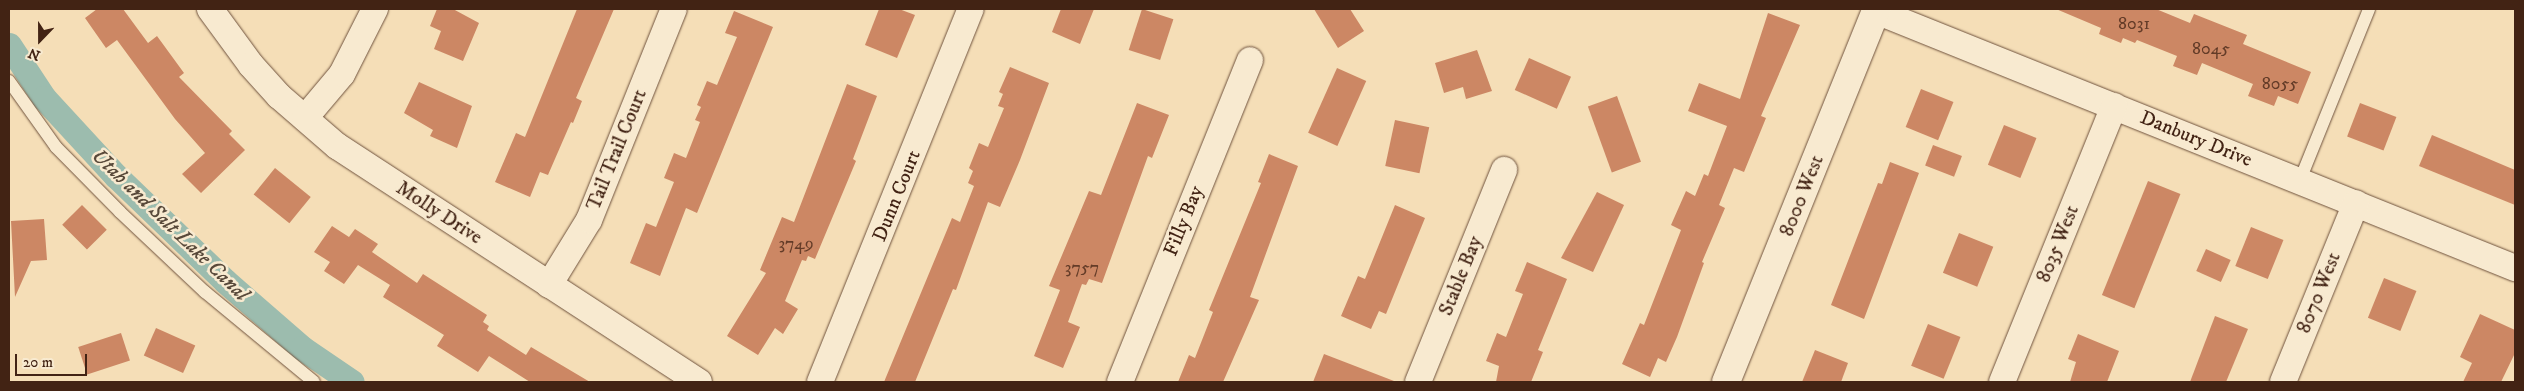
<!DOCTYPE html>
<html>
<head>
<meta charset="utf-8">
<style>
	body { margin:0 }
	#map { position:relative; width:2524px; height:391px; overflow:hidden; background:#f5deb7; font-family:"IM FELL DW Pica",serif }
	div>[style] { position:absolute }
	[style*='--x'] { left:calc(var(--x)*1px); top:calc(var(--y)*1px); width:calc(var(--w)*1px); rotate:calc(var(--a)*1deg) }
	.canal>* { height:25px; margin:-12.5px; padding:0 12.5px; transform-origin:12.5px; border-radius:12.5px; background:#9cbcae }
	.building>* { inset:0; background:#cc8764; transform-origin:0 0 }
	.roads { filter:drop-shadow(0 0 1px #6f523d) drop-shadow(0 0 1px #6f523d) }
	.lane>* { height:12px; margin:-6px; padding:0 6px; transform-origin:6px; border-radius:6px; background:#f8ead0 }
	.street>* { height:26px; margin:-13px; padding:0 13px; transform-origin:13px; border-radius:13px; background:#f8ead0 }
	.secondary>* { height:28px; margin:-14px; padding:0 14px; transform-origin:14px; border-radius:14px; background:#f8ead0 }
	span { translate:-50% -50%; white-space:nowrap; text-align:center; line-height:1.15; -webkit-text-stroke:5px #f8ead0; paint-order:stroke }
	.number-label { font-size:18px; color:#643c28 }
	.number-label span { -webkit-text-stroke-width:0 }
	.street-label { font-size:20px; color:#422314 }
	.water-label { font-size:21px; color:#58493a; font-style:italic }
	.frame { position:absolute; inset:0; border:10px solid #422314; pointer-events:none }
	.north { position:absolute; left:15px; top:15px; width:50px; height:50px; -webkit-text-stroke:4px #f8ead0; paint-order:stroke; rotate:202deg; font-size:14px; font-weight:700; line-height:20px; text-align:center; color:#422314 }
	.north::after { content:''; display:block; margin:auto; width:18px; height:22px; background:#422314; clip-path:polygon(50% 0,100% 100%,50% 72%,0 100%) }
	.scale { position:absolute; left:15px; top:354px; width:72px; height:22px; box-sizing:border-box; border:2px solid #422314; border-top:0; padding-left:6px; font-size:15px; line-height:18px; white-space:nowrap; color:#422314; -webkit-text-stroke:4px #f8ead0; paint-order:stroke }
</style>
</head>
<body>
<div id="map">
	<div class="canal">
		<i style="--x:9;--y:45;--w:64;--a:56.6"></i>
		<i style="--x:44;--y:98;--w:106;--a:47.3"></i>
		<i style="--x:116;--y:176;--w:151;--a:43.9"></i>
		<i style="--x:225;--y:281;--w:102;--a:41"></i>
		<i style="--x:302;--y:348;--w:60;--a:34.2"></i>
	</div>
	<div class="building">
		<i style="clip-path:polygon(97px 9px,123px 9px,148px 43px,157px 36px,184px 73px,179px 77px,232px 131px,229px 134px,245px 150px,201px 193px,182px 174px,205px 153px,175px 119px,117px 40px,106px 48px,85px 18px)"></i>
		<i style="clip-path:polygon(437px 9px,453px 9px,479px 23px,463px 61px,434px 49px,441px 31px,430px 26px)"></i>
		<i style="clip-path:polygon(577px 9px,614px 9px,576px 98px,582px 101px,573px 123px,571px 122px,548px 175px,540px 172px,530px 197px,495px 182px,516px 133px,525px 137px)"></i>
		<i style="clip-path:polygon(879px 9px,899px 9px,915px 15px,897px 58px,865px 45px)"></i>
		<i style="clip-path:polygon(1061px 9px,1094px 9px,1080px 44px,1052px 32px)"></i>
		<i style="left:1142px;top:9px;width:33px;height:43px;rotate:18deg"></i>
		<i style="clip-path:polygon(1314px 9px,1350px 9px,1364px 31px,1338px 48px)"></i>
		<i style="clip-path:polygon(2056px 9px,2156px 9px,2190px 23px,2194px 14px,2247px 35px,2243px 44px,2311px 72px,2298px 104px,2278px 96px,2274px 106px,2248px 96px,2253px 84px,2202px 63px,2197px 75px,2173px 66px,2177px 56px,2137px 40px,2135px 43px,2123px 38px,2121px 43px,2099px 34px,2101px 28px)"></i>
		<i style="clip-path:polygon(734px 11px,773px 27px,697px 213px,686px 208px,660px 276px,630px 263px,646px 223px,656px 227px,674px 182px,664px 178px,674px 153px,686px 158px,700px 122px,695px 120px,701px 107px,697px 105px,707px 81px,717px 85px,737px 37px,725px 33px)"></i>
		<i style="clip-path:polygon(1768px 13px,1800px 25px,1761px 116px,1766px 118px,1744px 172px,1734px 168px,1719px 205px,1725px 208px,1702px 262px,1704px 263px,1677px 337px,1666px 362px,1658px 358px,1650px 377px,1622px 364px,1640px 323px,1644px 325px,1681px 230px,1671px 225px,1686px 191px,1695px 196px,1704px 174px,1708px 176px,1727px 126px,1688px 111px,1699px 83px,1740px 99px)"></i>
		<i style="clip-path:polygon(1477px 50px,1492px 91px,1466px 99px,1463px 87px,1444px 93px,1435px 63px)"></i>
		<i style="left:1529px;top:58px;width:46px;height:35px;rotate:24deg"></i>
		<i style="clip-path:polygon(1010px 67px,1049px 83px,1020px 160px,1000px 207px,988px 202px,956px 290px,953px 289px,915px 382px,884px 382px,952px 218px,960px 222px,974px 186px,968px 183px,973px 171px,969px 168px,979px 143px,988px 147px,1004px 108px,998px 106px,1003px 94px,999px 92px)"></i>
		<i style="left:1337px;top:68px;width:32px;height:71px;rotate:24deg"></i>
		<i style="clip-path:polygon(419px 82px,472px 106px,457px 148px,430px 136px,433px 130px,404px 113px)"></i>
		<i style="clip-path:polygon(847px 84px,877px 96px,853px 159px,856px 161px,815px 259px,808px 256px,806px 261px,802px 260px,785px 301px,798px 309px,783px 334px,775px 328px,758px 355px,727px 336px,766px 273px,760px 270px,782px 217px,794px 222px)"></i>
		<i style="left:1921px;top:89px;width:35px;height:41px;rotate:22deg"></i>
		<i style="left:1617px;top:96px;width:70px;height:31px;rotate:70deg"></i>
		<i style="clip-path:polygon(1137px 103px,1169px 115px,1152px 158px,1148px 156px,1102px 283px,1089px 279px,1086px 285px,1082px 284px,1068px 322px,1080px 327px,1063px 368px,1034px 356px,1060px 290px,1049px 286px,1089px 191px,1101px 195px)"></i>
		<i style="left:2360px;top:103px;width:39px;height:36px;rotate:21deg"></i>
		<i style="left:1395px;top:120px;width:35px;height:47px;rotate:12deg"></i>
		<i style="left:2004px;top:125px;width:35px;height:43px;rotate:22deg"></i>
		<i style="clip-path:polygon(2432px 135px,2515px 170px,2515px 205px,2419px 166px)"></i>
		<i style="left:1933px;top:145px;width:31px;height:22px;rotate:21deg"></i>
		<i style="clip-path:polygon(1269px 154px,1298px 166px,1250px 297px,1259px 300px,1223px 382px,1178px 382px,1189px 355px,1195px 358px,1213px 312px,1209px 310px,1261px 183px,1258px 182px)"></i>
		<i style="clip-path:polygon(1890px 162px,1919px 173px,1864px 319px,1831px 305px,1878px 183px,1882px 184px)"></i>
		<i style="left:275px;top:168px;width:46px;height:34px;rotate:39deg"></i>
		<i style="left:2148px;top:181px;width:35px;height:123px;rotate:22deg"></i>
		<i style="clip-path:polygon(1597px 192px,1624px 205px,1593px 272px,1561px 258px)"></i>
		<i style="left:82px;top:205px;width:35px;height:28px;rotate:45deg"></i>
		<i style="clip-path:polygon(1395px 205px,1425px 218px,1386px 314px,1379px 311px,1371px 329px,1341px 316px,1358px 276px,1365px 279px)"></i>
		<i style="clip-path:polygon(44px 219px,47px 260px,31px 261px,15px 297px,11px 221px)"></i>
		<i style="clip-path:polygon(332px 226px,349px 237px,355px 229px,378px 244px,372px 252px,417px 283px,423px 274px,487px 315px,483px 322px,489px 326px,487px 330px,526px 355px,531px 347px,590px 382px,530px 382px,489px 356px,478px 372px,437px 346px,444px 335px,383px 297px,390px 285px,358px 265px,344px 284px,324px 271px,330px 262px,314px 252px)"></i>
		<i style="left:2251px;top:227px;width:35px;height:42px;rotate:22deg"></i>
		<i style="left:1959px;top:233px;width:37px;height:43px;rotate:22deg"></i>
		<i style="left:2206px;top:249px;width:27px;height:24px;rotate:24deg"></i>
		<i style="clip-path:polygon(1527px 262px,1567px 279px,1538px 350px,1543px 352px,1531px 382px,1496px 382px,1499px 366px,1486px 361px,1497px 333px,1506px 337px,1523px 294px,1515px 291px)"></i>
		<i style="left:2384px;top:278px;width:35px;height:43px;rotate:22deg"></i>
		<i style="clip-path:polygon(2480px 314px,2515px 330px,2515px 353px,2501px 382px,2463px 382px,2472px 363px,2460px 357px)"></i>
		<i style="clip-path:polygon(2215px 316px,2248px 329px,2226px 382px,2190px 382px)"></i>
		<i style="left:1928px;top:324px;width:35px;height:45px;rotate:22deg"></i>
		<i style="left:156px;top:328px;width:43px;height:30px;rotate:24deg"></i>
		<i style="left:121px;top:333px;width:29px;height:45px;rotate:72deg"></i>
		<i style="clip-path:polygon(2078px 334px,2119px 351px,2107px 382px,2070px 382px,2076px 362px,2068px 359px)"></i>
		<i style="clip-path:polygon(1815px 350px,1848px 363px,1841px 382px,1802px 382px)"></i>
		<i style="clip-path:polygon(1324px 354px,1394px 381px,1393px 382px,1313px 382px)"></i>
	</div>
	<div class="roads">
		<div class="lane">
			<i style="--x:9;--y:81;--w:81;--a:54.5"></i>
			<i style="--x:56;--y:147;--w:91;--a:45.4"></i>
			<i style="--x:120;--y:212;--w:117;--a:43.3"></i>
			<i style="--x:205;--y:292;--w:141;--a:39.5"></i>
			<i style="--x:2300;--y:180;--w:184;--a:-68"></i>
		</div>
		<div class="street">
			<i style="--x:210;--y:9;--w:69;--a:53.8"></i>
			<i style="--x:251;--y:65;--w:42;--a:47.9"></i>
			<i style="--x:279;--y:96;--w:77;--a:40.8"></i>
			<i style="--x:337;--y:146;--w:432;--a:33.1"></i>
			<i style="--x:1876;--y:11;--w:689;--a:21.91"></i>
			<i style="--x:305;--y:118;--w:57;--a:-49.9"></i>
			<i style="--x:342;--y:74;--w:73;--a:-63.1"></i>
			<i style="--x:549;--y:285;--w:76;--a:-58.4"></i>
			<i style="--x:589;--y:220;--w:227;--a:-68.1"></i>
			<i style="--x:820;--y:382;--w:402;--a:-68"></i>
			<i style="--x:1120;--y:382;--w:347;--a:-68"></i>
			<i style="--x:1418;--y:382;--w:229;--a:-67.9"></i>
			<i style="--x:2002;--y:382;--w:298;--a:-67.9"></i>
			<i style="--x:2283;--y:382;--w:193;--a:-67.8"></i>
		</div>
		<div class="secondary">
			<i style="--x:1726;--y:382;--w:402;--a:-68"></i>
		</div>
	</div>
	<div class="number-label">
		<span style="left:2134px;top:24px">8031</span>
		<span style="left:2211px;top:49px">8045</span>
		<span style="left:2280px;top:84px">8055</span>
		<span style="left:796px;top:244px">3749</span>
		<span style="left:1082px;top:268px">3757</span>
	</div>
	<div class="street-label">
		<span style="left:2196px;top:139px;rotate:22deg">Danbury Drive</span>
		<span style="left:617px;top:150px;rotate:-68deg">Tail Trail Court</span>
		<span style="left:897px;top:196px;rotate:-68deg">Dunn Court</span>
		<span style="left:1802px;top:196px;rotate:-68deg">8000 West</span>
		<span style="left:439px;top:213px;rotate:33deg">Molly Drive</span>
		<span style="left:1184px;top:221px;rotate:-68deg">Filly Bay</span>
		<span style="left:2058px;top:244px;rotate:-68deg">8035 West</span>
		<span style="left:1461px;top:276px;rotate:-68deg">Stable Bay</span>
		<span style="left:2319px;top:293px;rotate:-68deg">8070 West</span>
	</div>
	<div class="water-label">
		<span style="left:170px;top:225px;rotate:44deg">Utah and Salt Lake Canal</span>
	</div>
	<div class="frame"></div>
	<div class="north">N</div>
	<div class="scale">20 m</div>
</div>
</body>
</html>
